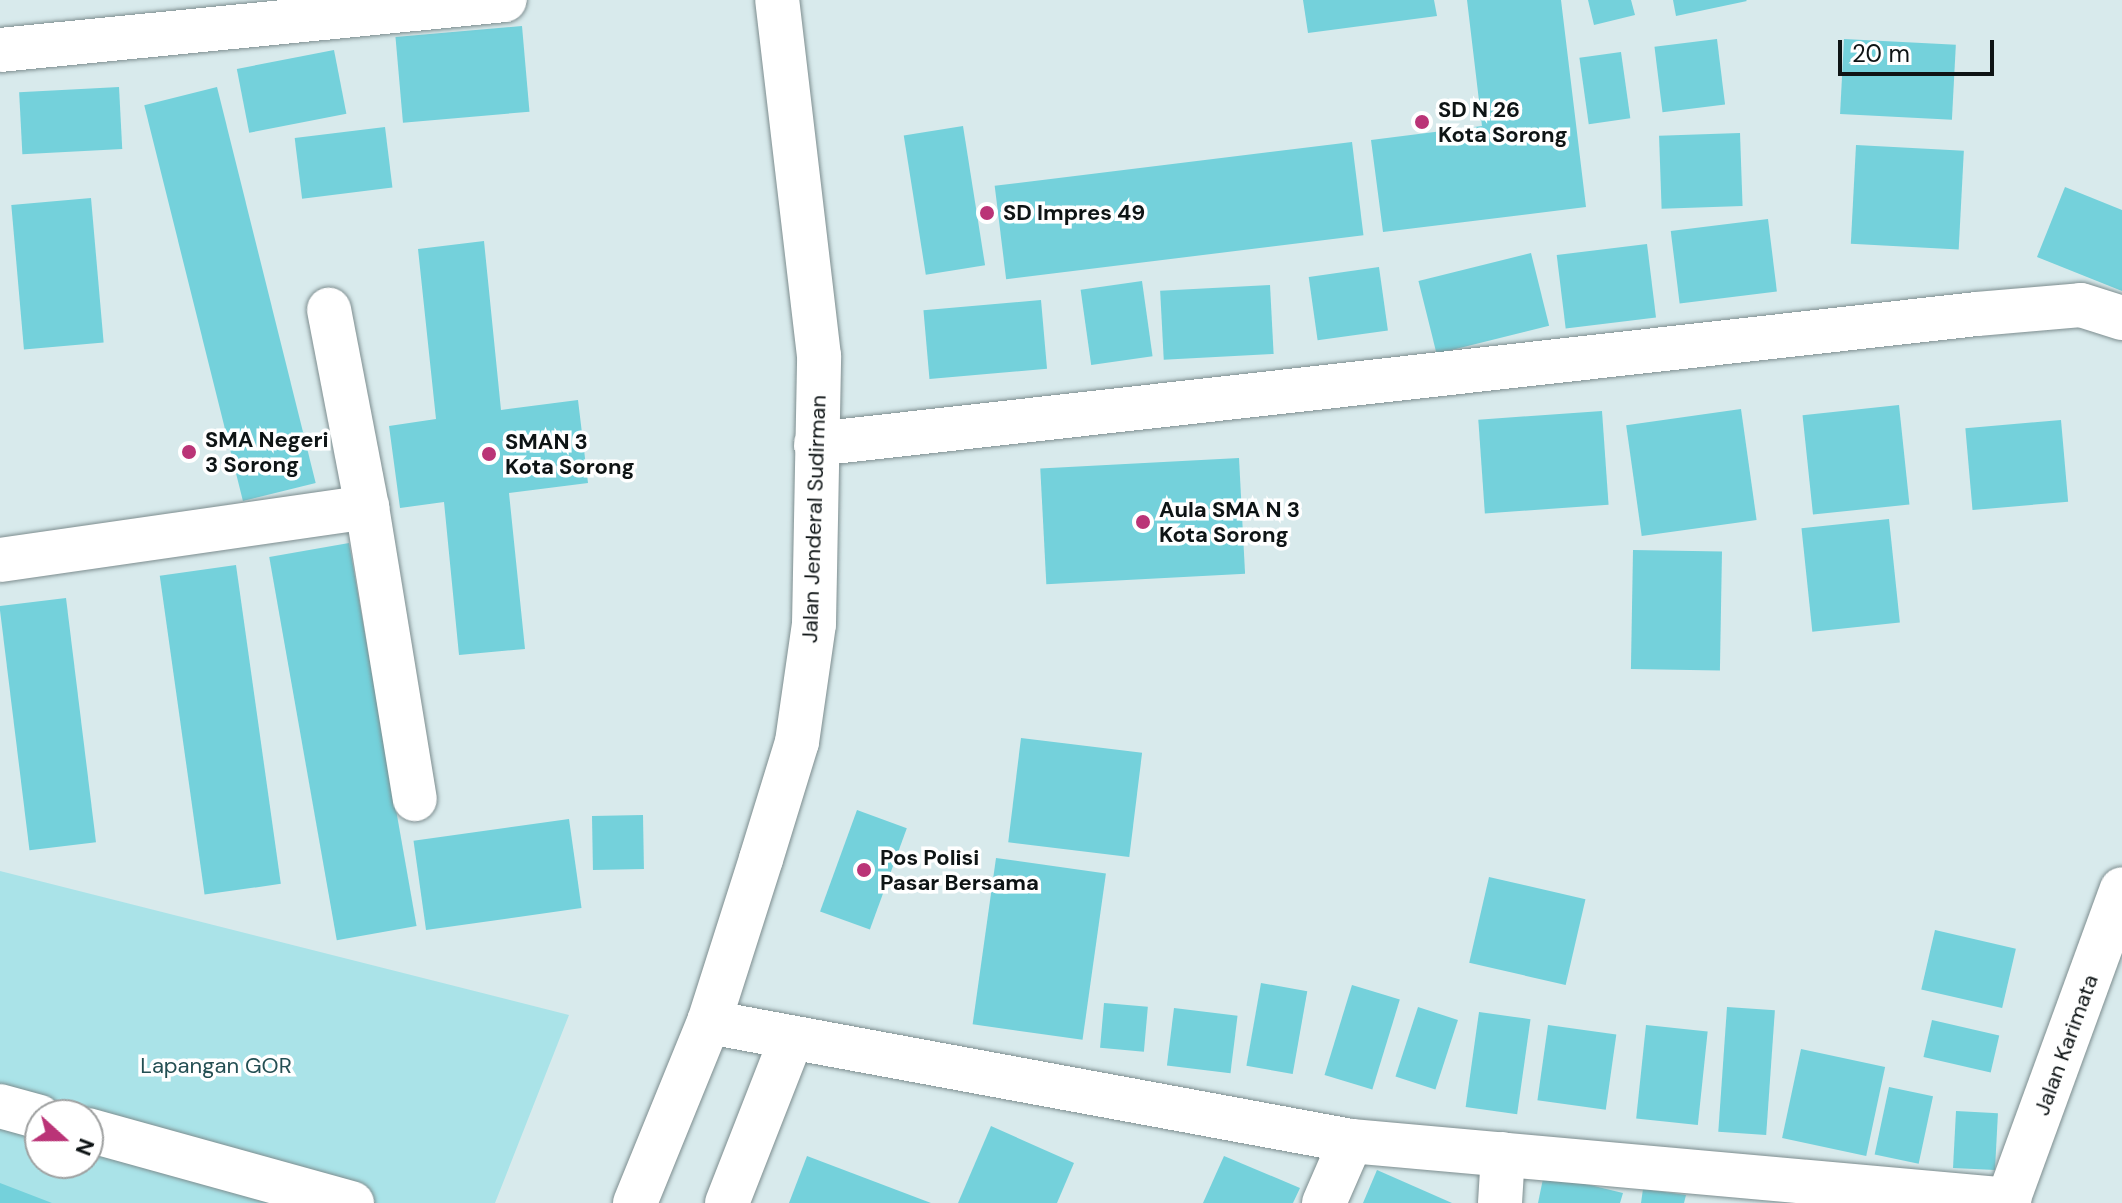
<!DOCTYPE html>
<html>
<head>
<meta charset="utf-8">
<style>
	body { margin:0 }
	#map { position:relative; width:2122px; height:1203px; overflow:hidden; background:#d8eaec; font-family:"DM Sans",sans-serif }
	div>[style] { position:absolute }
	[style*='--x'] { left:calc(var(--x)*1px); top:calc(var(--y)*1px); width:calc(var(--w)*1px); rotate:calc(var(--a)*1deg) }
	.green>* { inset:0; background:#aae3e8 }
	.building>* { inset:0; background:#74d1db; transform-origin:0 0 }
	.roads { filter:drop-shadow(0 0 2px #7d8d8f) drop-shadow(0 0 2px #7d8d8f) }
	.minor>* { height:44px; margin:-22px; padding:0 22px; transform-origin:22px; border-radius:22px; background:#fff }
	.major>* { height:44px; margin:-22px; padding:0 22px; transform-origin:22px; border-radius:22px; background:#fff }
	.dots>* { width:22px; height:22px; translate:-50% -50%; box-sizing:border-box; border:4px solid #fff; border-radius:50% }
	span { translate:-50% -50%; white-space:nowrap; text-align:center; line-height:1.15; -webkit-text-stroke:7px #fff; paint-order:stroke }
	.poi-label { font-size:22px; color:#0e1415; font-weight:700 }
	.left { translate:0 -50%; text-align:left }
	.street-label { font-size:22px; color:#0e1415 }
	.park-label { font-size:22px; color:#244f53 }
	.north { position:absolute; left:24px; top:1099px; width:80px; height:80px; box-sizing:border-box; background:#fff; border:2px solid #9fa1a1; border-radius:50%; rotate:111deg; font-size:22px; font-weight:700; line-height:32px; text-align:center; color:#0e1415 }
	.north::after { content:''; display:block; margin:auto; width:28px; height:36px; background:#ba3477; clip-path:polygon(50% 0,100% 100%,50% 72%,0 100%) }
	.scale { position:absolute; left:1838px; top:40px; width:156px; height:36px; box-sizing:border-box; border:4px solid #0e1415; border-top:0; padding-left:10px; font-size:24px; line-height:28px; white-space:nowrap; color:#0e1415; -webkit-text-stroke:6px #fff; paint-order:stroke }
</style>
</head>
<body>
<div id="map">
	<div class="green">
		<i style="clip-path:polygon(evenodd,0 871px,569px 1015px,495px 1203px,0 1203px,0 871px,40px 1115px,88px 1115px,88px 1163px,40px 1163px,40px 1115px)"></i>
	</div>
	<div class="building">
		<i style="clip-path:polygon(1303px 0,1434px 0,1437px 16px,1308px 33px)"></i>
		<i style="clip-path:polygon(1467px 0,1561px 0,1586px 207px,1383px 232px,1371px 140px,1482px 126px)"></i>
		<i style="clip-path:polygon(1588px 0,1631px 0,1635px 15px,1594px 25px)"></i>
		<i style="clip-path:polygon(1673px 0,1746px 0,1747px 1px,1676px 16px)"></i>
		<i style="left:522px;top:26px;width:86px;height:127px;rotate:85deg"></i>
		<i style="left:1717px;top:39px;width:66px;height:63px;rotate:83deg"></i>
		<i style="left:1844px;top:39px;width:112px;height:75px;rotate:3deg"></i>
		<i style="left:334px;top:50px;width:65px;height:99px;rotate:79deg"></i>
		<i style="left:1621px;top:52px;width:67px;height:42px;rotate:82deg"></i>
		<i style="left:119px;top:87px;width:62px;height:100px;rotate:87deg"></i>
		<i style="left:217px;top:87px;width:408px;height:75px;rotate:76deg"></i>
		<i style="left:963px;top:126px;width:141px;height:60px;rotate:81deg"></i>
		<i style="left:385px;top:127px;width:61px;height:91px;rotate:83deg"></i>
		<i style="left:1740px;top:133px;width:73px;height:81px;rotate:88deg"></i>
		<i style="left:1352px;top:142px;width:94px;height:360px;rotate:83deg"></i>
		<i style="left:1856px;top:145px;width:108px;height:99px;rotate:3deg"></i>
		<i style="clip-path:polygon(2065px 187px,2122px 210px,2122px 291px,2037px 257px)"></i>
		<i style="left:91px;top:198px;width:145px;height:80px;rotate:85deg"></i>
		<i style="left:1768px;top:219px;width:73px;height:98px;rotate:83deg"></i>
		<i style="clip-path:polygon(484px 241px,501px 410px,578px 400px,588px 483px,509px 493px,525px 649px,459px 655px,444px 502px,400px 508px,389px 426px,436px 419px,418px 249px)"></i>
		<i style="left:1647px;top:244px;width:74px;height:91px;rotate:83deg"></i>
		<i style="left:1531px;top:253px;width:75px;height:116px;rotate:76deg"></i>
		<i style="left:1379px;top:267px;width:64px;height:71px;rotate:82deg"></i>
		<i style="left:1142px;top:281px;width:76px;height:62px;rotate:82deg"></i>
		<i style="left:1270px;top:285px;width:69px;height:110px;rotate:87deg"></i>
		<i style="left:1041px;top:300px;width:69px;height:118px;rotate:85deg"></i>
		<i style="left:1899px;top:405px;width:100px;height:97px;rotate:84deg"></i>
		<i style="left:1741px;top:409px;width:112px;height:116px;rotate:82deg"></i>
		<i style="left:1602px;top:411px;width:94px;height:124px;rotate:86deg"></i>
		<i style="left:2061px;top:420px;width:82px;height:96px;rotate:85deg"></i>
		<i style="left:1239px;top:458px;width:116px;height:199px;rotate:87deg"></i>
		<i style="left:1889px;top:519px;width:104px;height:88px;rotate:84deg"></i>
		<i style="left:349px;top:543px;width:389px;height:81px;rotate:80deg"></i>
		<i style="left:1633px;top:550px;width:89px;height:119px;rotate:1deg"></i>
		<i style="left:236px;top:565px;width:322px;height:77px;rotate:82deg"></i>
		<i style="left:66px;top:598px;width:246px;height:67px;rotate:83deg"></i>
		<i style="left:1021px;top:738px;width:122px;height:105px;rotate:7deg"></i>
		<i style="left:857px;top:810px;width:53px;height:108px;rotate:20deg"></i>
		<i style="left:643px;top:815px;width:54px;height:51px;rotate:89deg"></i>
		<i style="left:569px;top:819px;width:90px;height:157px;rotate:82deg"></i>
		<i style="left:996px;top:858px;width:111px;height:168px;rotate:8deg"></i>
		<i style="left:1489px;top:877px;width:99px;height:88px;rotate:13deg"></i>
		<i style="left:1935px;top:930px;width:83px;height:61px;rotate:13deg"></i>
		<i style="left:1261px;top:983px;width:47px;height:84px;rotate:10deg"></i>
		<i style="left:1352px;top:985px;width:50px;height:94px;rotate:17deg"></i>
		<i style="left:1104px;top:1003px;width:44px;height:45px;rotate:5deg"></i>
		<i style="left:1418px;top:1007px;width:42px;height:73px;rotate:18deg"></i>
		<i style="left:1727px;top:1007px;width:48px;height:125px;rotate:4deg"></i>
		<i style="left:1174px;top:1008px;width:64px;height:58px;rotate:7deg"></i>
		<i style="left:1479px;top:1012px;width:52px;height:96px;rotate:8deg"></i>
		<i style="left:1932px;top:1020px;width:69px;height:38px;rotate:13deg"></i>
		<i style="left:1548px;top:1025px;width:69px;height:76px;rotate:8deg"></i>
		<i style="left:1646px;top:1025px;width:62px;height:94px;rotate:6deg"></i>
		<i style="left:1801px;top:1049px;width:86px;height:91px;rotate:12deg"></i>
		<i style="left:1889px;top:1087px;width:45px;height:69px;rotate:12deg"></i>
		<i style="left:1956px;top:1111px;width:42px;height:57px;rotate:3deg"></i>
		<i style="clip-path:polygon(991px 1126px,1074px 1163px,1057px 1203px,958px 1203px)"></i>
		<i style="clip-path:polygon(807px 1156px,931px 1203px,789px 1203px)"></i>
		<i style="clip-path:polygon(1224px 1156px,1300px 1188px,1293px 1203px,1203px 1203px)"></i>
		<i style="clip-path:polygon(1377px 1170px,1452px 1203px,1363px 1203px)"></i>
		<i style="clip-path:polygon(1544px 1174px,1623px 1193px,1620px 1203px,1538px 1203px)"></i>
		<i style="clip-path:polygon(0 1183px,52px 1203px,0 1203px)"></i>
		<i style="clip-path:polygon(1643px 1189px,1686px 1195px,1684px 1203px,1641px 1203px)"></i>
	</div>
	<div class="roads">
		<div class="minor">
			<i style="--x:0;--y:50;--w:507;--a:-5.65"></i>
			<i style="--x:816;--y:444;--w:1168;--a:-6.39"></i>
			<i style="--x:1977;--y:314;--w:104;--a:-4.9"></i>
			<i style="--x:2081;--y:305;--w:43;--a:17.6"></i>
			<i style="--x:367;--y:507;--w:296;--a:80.7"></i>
			<i style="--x:0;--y:560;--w:371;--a:-8.2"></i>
			<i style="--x:367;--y:507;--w:201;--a:-100.9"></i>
			<i style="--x:709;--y:1022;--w:653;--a:10.5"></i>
			<i style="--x:1351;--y:1141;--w:661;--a:5.12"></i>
			<i style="--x:0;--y:1106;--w:41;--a:15.4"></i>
			<i style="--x:88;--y:1130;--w:274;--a:15.5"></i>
			<i style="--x:727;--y:1203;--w:175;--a:-68.6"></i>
			<i style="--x:1324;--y:1203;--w:68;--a:-66.5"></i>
			<i style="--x:1500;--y:1203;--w:49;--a:-86.5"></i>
			<i style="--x:2007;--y:1203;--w:334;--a:-69.9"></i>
		</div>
		<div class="major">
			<i style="--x:635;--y:1203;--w:196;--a:-67.8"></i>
			<i style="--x:709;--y:1022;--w:171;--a:-72.3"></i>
			<i style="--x:761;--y:859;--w:122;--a:-72.9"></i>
			<i style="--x:797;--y:742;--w:119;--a:-81.8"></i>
			<i style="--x:814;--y:624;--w:268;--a:-88.9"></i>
			<i style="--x:819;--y:356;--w:358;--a:-96.7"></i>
		</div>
	</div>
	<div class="dots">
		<i style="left:1422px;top:122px;background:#ba3477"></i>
		<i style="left:987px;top:213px;background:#ba3477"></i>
		<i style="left:189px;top:452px;background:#ba3477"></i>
		<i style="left:489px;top:454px;background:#ba3477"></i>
		<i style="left:1143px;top:522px;background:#ba3477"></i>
		<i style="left:864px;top:870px;background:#ba3477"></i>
	</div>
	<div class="poi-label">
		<span class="left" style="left:1438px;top:122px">SD N 26<br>Kota Sorong</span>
		<span class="left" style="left:1003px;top:213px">SD Impres 49</span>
		<span class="left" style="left:205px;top:452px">SMA Negeri<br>3 Sorong</span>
		<span class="left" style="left:505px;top:454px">SMAN 3<br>Kota Sorong</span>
		<span class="left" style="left:1159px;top:522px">Aula SMA N 3<br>Kota Sorong</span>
		<span class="left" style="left:880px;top:870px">Pos Polisi<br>Pasar Bersama</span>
	</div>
	<div class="street-label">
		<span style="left:814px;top:519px;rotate:-88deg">Jalan Jenderal Sudirman</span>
		<span style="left:2066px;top:1045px;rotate:-70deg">Jalan Karimata</span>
	</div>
	<div class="park-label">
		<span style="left:216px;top:1066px">Lapangan GOR</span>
	</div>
	<div class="north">N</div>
	<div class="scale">20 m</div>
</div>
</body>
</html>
